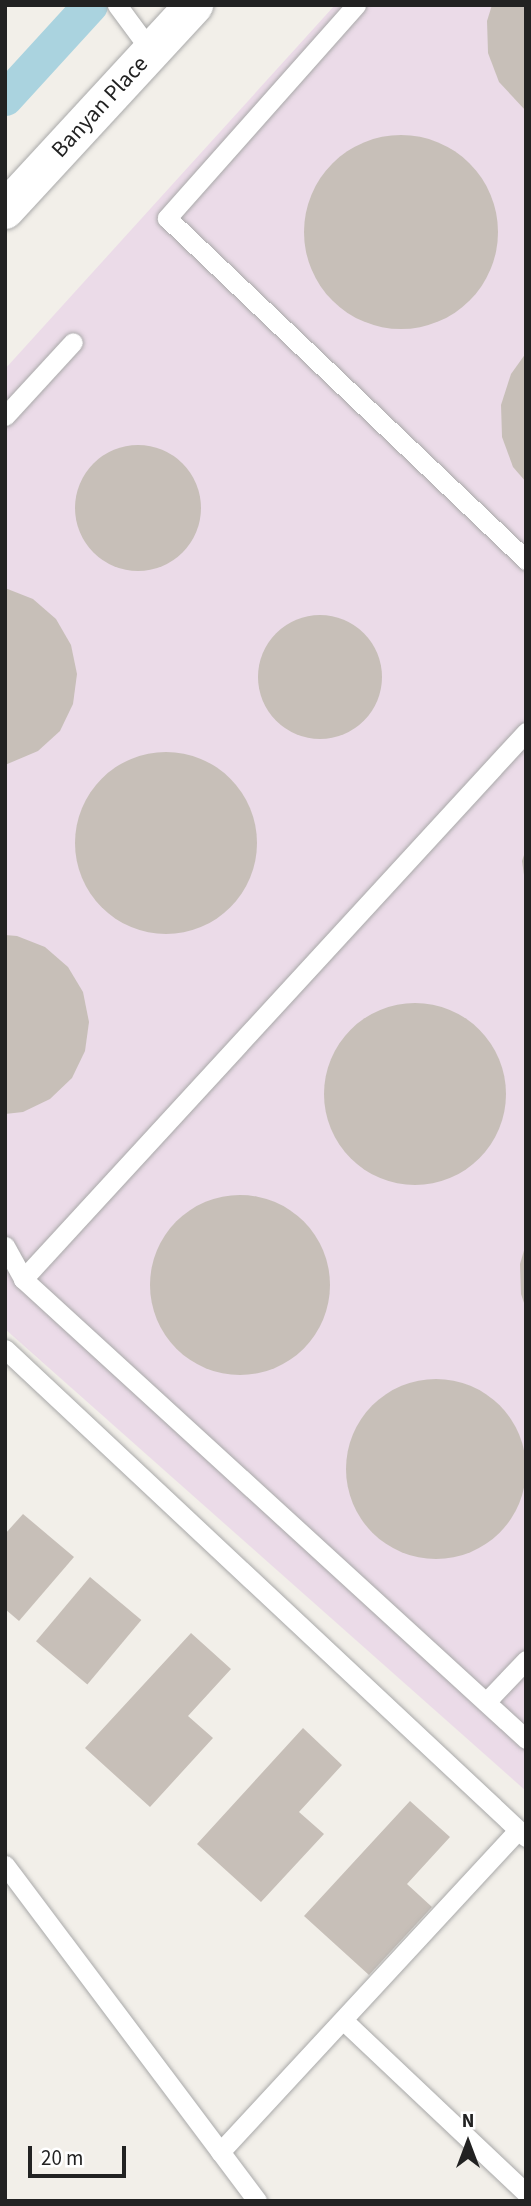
<!DOCTYPE html>
<html>
<head>
<meta charset="utf-8">
<style>
	body { margin:0 }
	#map { position:relative; width:531px; height:2206px; overflow:hidden; background:#f2efe9; font-family:"Source Sans 3",sans-serif }
	div>[style] { position:absolute }
	[style*='--x'] { left:calc(var(--x)*1px); top:calc(var(--y)*1px); width:calc(var(--w)*1px); rotate:calc(var(--a)*1deg) }
	.industrial>* { inset:0; background:#ebdbe8 }
	.canal>* { height:35px; margin:-17.5px; padding:0 17.5px; transform-origin:17.5px; border-radius:17.5px; background:#aad3df }
	.building>* { inset:0; background:#c7bfb8; transform-origin:0 0 }
	.round { border-radius:50% }
	.roads { filter:drop-shadow(0 0 2px #a9a9a9) drop-shadow(0 0 2px #a9a9a9) }
	.service>* { height:19px; margin:-9.5px; padding:0 9.5px; transform-origin:9.5px; border-radius:9.5px; background:#fff }
	.tertiary>* { height:38px; margin:-19px; padding:0 19px; transform-origin:19px; border-radius:19px; background:#fff }
	span { translate:-50% -50%; white-space:nowrap; text-align:center; line-height:1.15; -webkit-text-stroke:5px #fff; paint-order:stroke }
	.street-label { font-size:23px; color:#222 }
	.frame { position:absolute; inset:0; border:7px solid #222; pointer-events:none }
	.north { position:absolute; left:433px; top:2108px; width:70px; height:70px; -webkit-text-stroke:5px #fff; paint-order:stroke; rotate:0deg; font-size:19px; font-weight:700; line-height:28px; text-align:center; color:#222 }
	.north::after { content:''; display:block; margin:auto; width:24px; height:32px; background:#222; clip-path:polygon(50% 0,100% 100%,50% 72%,0 100%) }
	.scale { position:absolute; left:28px; top:2146px; width:98px; height:32px; box-sizing:border-box; border:4px solid #222; border-top:0; padding-left:9px; font-size:21px; line-height:24px; white-space:nowrap; color:#222; -webkit-text-stroke:5px #fff; paint-order:stroke }
</style>
</head>
<body>
<div id="map">
	<div class="industrial">
		<i style="clip-path:polygon(335px 5px,526px 5px,526px 1791px,5px 1329px,5px 369px)"></i>
	</div>
	<div class="canal">
		<i style="--x:5;--y:98;--w:126;--a:-47.6"></i>
	</div>
	<div class="building">
		<i style="clip-path:polygon(492px 5px,526px 5px,526px 111px,499px 82px,488px 53px,487px 21px)"></i>
		<i class="round" style="left:304px;top:135px;width:194px;height:194px"></i>
		<i style="clip-path:polygon(526px 353px,526px 482px,513px 467px,502px 437px,501px 405px,511px 374px)"></i>
		<i class="round" style="left:75px;top:445px;width:126px;height:126px"></i>
		<i style="clip-path:polygon(5px 588px,33px 599px,56px 619px,71px 645px,77px 674px,73px 704px,60px 731px,38px 751px,5px 765px)"></i>
		<i class="round" style="left:258px;top:615px;width:124px;height:124px"></i>
		<i class="round" style="left:75px;top:752px;width:182px;height:182px"></i>
		<i style="clip-path:polygon(525px 852px,526px 852px,526px 889px,522px 861px)"></i>
		<i style="clip-path:polygon(5px 935px,17px 936px,45px 947px,68px 967px,83px 992px,89px 1022px,85px 1051px,72px 1078px,50px 1099px,23px 1112px,5px 1114px)"></i>
		<i class="round" style="left:324px;top:1003px;width:182px;height:182px"></i>
		<i class="round" style="left:150px;top:1195px;width:180px;height:180px"></i>
		<i style="clip-path:polygon(525px 1247px,526px 1247px,525px 1306px,521px 1294px,520px 1264px)"></i>
		<i class="round" style="left:346px;top:1379px;width:180px;height:180px"></i>
		<i style="clip-path:polygon(23px 1514px,74px 1557px,19px 1621px,5px 1609px,5px 1534px)"></i>
		<i style="left:90px;top:1577px;width:67px;height:84px;rotate:40deg"></i>
		<i style="clip-path:polygon(191px 1633px,231px 1669px,188px 1716px,213px 1738px,150px 1807px,85px 1748px)"></i>
		<i style="clip-path:polygon(303px 1728px,342px 1765px,299px 1812px,324px 1834px,261px 1902px,197px 1844px)"></i>
		<i style="clip-path:polygon(410px 1801px,450px 1837px,407px 1884px,432px 1907px,369px 1975px,304px 1916px)"></i>
	</div>
	<div class="roads">
		<div class="service">
			<i style="--x:117;--y:5;--w:57;--a:53.5"></i>
			<i style="--x:356;--y:5;--w:285;--a:131.6"></i>
			<i style="--x:167;--y:218;--w:496;--a:43.6"></i>
			<i style="--x:5;--y:416;--w:100;--a:-47.4"></i>
			<i style="--x:5;--y:1246;--w:38;--a:61"></i>
			<i style="--x:23;--y:1279;--w:682;--a:42.44"></i>
			<i style="--x:23;--y:1279;--w:743;--a:-47.4"></i>
			<i style="--x:5;--y:1349;--w:714;--a:43.13"></i>
			<i style="--x:486;--y:1702;--w:58;--a:-46.4"></i>
			<i style="--x:5;--y:1865;--w:420;--a:53.1"></i>
			<i style="--x:343;--y:2020;--w:252;--a:43.4"></i>
			<i style="--x:220;--y:2152;--w:439;--a:-47.2"></i>
		</div>
		<div class="tertiary">
			<i style="--x:5;--y:210;--w:279;--a:-47.3"></i>
		</div>
	</div>
	<div class="street-label">
		<span style="left:100px;top:107px;rotate:-47deg">Banyan Place</span>
	</div>
	<div class="frame"></div>
	<div class="north">N</div>
	<div class="scale">20 m</div>
</div>
</body>
</html>
